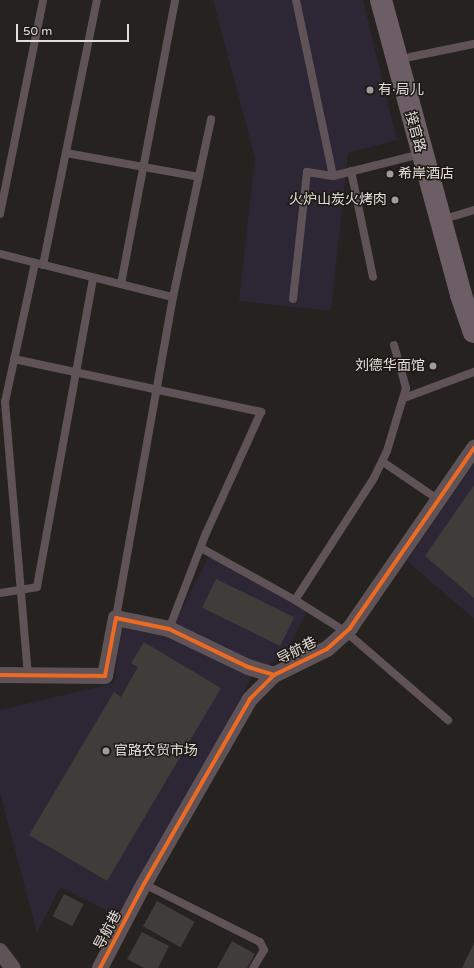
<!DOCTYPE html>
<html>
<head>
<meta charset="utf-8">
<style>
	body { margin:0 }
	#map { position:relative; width:474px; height:968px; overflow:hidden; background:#252220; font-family:"Varela Round","Noto Sans SC",sans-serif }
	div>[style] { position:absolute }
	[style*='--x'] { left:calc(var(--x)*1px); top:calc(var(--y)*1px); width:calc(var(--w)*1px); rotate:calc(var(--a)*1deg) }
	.commercial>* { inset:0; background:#2c2635 }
	.building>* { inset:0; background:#403c3a; transform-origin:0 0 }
	.lane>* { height:8px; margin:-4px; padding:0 4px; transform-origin:4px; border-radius:4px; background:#5f5358 }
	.street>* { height:16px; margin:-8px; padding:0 8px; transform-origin:8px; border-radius:8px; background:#5f5358 }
	.secondary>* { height:22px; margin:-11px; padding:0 11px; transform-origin:11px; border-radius:11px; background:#6c5e64 }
	.cycleway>* { height:4px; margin:-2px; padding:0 2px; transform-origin:2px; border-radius:2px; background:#ed6a23 }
	.dots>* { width:11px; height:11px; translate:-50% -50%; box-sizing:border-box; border:2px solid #1f1914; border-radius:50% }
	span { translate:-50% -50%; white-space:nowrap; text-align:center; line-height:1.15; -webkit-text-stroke:3px #1f1914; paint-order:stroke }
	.poi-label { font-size:14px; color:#e2dedb }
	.left { translate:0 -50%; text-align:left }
	.right { translate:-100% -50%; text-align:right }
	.street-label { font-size:14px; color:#e2dedb }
	.scale { position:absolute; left:16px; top:24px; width:113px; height:18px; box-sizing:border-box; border:2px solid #e2dedb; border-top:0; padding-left:5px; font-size:12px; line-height:14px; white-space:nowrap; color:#e2dedb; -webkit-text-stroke:3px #1f1914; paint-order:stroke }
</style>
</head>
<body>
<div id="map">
	<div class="commercial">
		<i style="clip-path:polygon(213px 0,363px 0,397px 140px,348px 153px,331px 311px,239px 301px,255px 158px)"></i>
		<i style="clip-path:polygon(474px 463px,474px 619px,407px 561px)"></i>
		<i style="clip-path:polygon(209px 556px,307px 611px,284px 657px,261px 669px,174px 624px)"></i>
		<i style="clip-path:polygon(123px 625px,162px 630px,252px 677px,121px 918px,60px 887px,37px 933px,0 793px,0 710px,114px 683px)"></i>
	</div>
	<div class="building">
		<i style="clip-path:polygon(474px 485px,474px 598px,425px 556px)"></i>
		<i style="left:216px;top:579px;width:87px;height:32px;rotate:26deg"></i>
		<i style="clip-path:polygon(144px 642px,221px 688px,107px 881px,29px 835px,114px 692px,121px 697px,138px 667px,131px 663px)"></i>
		<i style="left:64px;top:894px;width:22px;height:25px;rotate:27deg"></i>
		<i style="left:157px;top:901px;width:43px;height:29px;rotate:29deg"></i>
		<i style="clip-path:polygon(142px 932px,169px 946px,158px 968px,144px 968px,127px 959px)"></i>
		<i style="clip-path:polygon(232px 941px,255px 954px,247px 968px,217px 968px)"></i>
		<i style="clip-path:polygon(474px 943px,474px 968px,462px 968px)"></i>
	</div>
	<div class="lane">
		<i style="--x:296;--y:0;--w:180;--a:78.1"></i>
		<i style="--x:333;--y:176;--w:91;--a:-14"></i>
		<i style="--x:410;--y:57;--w:65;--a:-11.5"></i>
		<i style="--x:66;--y:153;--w:135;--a:10.2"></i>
		<i style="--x:351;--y:171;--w:108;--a:78.3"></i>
		<i style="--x:0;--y:214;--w:218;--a:-78.6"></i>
		<i style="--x:451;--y:217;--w:24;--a:-17"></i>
		<i style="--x:0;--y:254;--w:178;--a:14"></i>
		<i style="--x:173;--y:297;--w:326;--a:100.1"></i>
		<i style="--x:43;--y:265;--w:270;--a:-78.5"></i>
		<i style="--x:121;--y:284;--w:289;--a:-79.2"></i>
		<i style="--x:173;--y:297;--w:182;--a:-77.9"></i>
		<i style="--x:293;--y:299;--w:128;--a:-83.7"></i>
		<i style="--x:307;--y:172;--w:26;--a:9"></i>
		<i style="--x:394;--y:345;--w:45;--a:74.4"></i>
		<i style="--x:406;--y:388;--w:66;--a:106.8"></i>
		<i style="--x:387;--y:451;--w:30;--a:116"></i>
		<i style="--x:374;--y:478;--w:145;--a:122.9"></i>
		<i style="--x:295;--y:600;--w:60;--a:32.1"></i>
		<i style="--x:346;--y:632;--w:135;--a:40.8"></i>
		<i style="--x:14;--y:359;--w:253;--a:12.1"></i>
		<i style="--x:261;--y:412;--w:133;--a:114.4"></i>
		<i style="--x:206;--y:533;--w:103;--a:111.1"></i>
		<i style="--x:404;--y:398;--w:75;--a:-20.4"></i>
		<i style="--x:383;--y:462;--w:68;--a:34.2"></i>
		<i style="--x:201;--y:548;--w:107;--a:29"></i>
		<i style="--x:0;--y:593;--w:37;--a:-9"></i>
		<i style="--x:37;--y:587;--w:314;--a:-79.7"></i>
		<i style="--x:28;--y:676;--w:275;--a:-94.8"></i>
		<i style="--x:5;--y:402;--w:142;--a:-77.8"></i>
		<i style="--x:144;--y:884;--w:130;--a:26.6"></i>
		<i style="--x:260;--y:942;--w:9;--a:63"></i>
		<i style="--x:264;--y:950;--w:21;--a:121"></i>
	</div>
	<div class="street">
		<i style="--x:0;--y:675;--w:105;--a:0.5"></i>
		<i style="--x:105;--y:676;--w:59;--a:-79.3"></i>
		<i style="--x:116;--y:618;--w:54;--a:11.7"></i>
		<i style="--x:169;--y:629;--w:88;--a:25.7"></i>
		<i style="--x:248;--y:667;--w:27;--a:17"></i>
		<i style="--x:0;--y:951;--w:21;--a:53"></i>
		<i style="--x:100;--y:968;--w:95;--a:-62.4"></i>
		<i style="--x:144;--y:884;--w:213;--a:-60.2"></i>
		<i style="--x:250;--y:699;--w:34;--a:-45"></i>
		<i style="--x:274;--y:675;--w:59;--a:-26.1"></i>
		<i style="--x:327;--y:649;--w:31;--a:-42"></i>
		<i style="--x:350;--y:628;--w:219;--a:-55.4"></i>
	</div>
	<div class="secondary">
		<i style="--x:381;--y:0;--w:306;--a:74.8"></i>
		<i style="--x:461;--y:295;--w:39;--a:71"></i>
	</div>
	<div class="cycleway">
		<i style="--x:0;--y:675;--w:105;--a:0.5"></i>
		<i style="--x:105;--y:676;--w:59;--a:-79.3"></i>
		<i style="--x:116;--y:618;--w:54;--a:11.7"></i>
		<i style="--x:169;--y:629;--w:88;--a:25.7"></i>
		<i style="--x:248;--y:667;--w:27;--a:17"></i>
		<i style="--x:100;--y:968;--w:95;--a:-62.4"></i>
		<i style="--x:144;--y:884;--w:213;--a:-60.2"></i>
		<i style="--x:250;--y:699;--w:34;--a:-45"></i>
		<i style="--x:274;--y:675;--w:59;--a:-26.1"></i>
		<i style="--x:327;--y:649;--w:31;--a:-42"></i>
		<i style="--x:350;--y:628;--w:219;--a:-55.4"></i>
	</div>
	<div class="dots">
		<i style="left:370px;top:90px;background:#a09c9a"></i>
		<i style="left:390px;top:174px;background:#a09c9a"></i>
		<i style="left:395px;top:200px;background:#a09c9a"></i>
		<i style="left:433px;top:366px;background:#a09c9a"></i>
		<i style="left:106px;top:751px;background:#a09c9a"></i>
	</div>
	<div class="poi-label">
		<span class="left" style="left:378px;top:90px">有·局儿</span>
		<span class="left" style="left:398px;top:174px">希岸酒店</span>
		<span class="right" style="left:387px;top:200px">火炉山炭火烤肉</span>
		<span class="right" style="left:425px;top:366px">刘德华面馆</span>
		<span class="left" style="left:114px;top:751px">官路农贸市场</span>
	</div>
	<div class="street-label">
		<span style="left:415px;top:132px;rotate:75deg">接官路</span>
		<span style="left:297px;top:651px;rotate:-27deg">导航巷</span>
		<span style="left:108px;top:930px;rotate:-62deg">导航巷</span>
	</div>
	<div class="scale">50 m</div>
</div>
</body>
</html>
